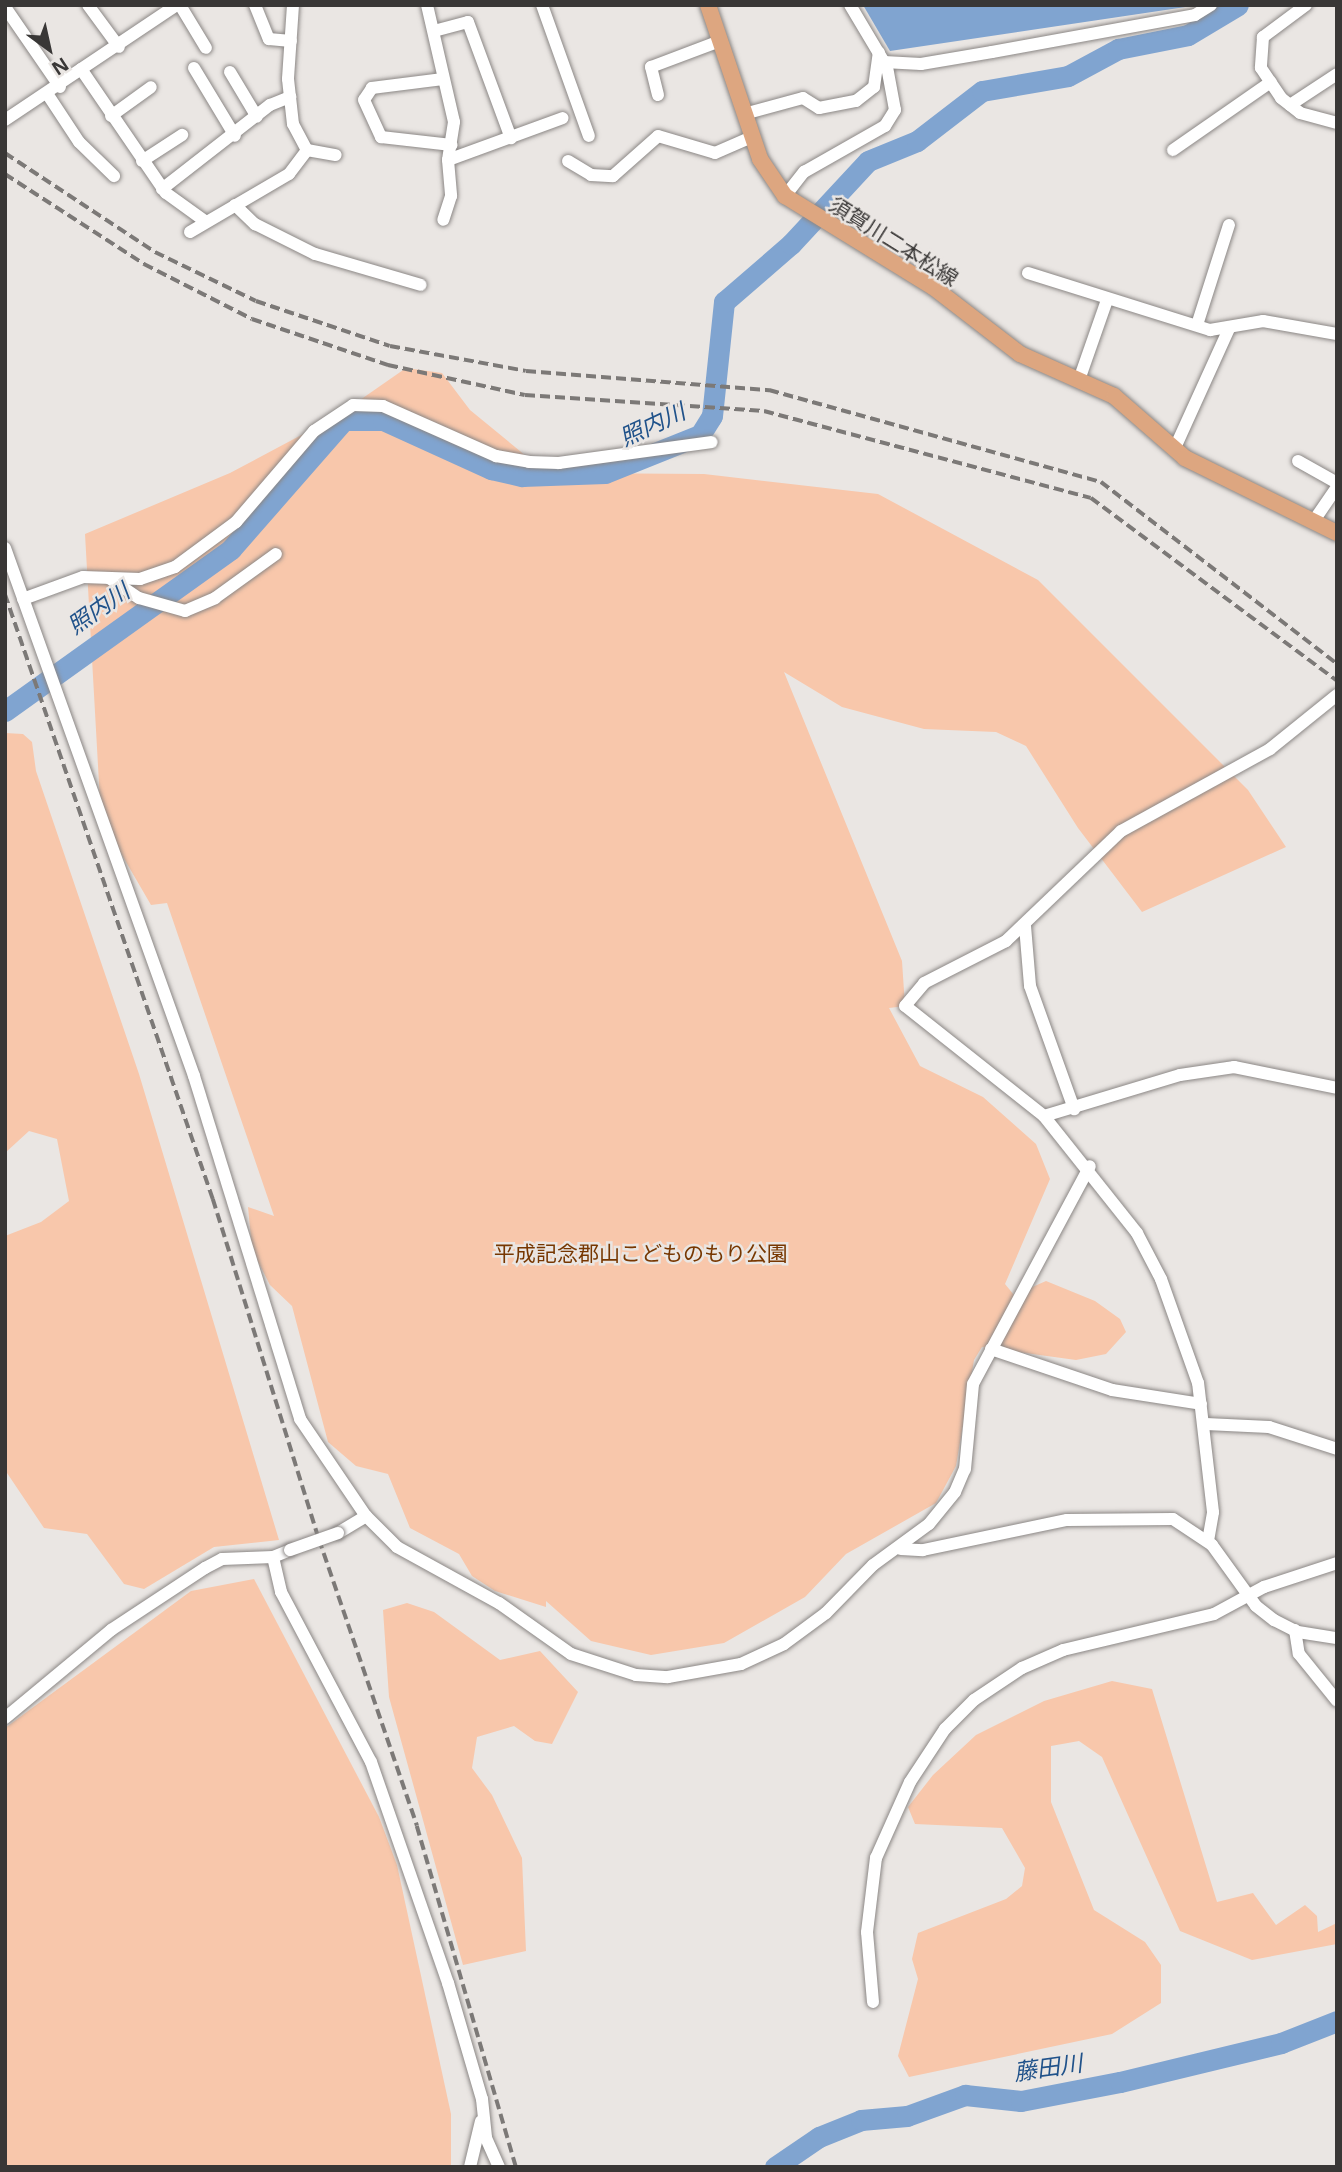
<!DOCTYPE html>
<html>
<head>
<meta charset="utf-8">
<style>
	body { margin:0 }
	#map { position:relative; width:1342px; height:2172px; overflow:hidden; background:#eae6e3; font-family:"Open Sans","Noto Sans JP",sans-serif }
	div>[style] { position:absolute }
	[style*='--x'] { left:calc(var(--x)*1px); top:calc(var(--y)*1px); width:calc(var(--w)*1px); rotate:calc(var(--a)*1deg) }
	.green>* { inset:0; background:#f8c7ab }
	.water>* { inset:0; background:#80a4d0 }
	.river>* { height:21px; margin:-10.5px; padding:0 10.5px; transform-origin:10.5px; border-radius:10.5px; background:#80a4d0 }
	.roads { filter:drop-shadow(0 0 2px #8b8785) drop-shadow(0 0 2px #8b8785) }
	.minor>* { height:12px; margin:-6px; padding:0 6px; transform-origin:6px; border-radius:6px; background:#fff }
	.major>* { height:16px; margin:-8px; padding:0 8px; transform-origin:8px; border-radius:8px; background:#dda680 }
	.rail>* { height:3.5px; margin-top:-1.75px; transform-origin:0; background:repeating-linear-gradient(90deg,#7c7977 0 10px,transparent 0 15px) }
	.bridges { filter:drop-shadow(0 0 2px #8b8785) drop-shadow(0 0 2px #8b8785) }
	.minor-bridge>* { height:12px; margin:-6px; padding:0 6px; transform-origin:6px; border-radius:6px; background:#fff }
	span { translate:-50% -50%; white-space:nowrap; text-align:center; line-height:1.15; -webkit-text-stroke:5px #eae6e3; paint-order:stroke }
	.street-label { font-size:21px; color:#393736 }
	.park-label { font-size:21px; color:#773701 }
	.water-label { font-size:23px; color:#20528a; font-style:italic }
	.frame { position:absolute; inset:0; border:7px solid #393736; pointer-events:none }
	.north { position:absolute; left:14px; top:14px; width:70px; height:70px; -webkit-text-stroke:5px #eae6e3; paint-order:stroke; rotate:147deg; font-size:19px; font-weight:700; line-height:28px; text-align:center; color:#393736 }
	.north::after { content:''; display:block; margin:auto; width:24px; height:32px; background:#393736; clip-path:polygon(50% 0,100% 100%,50% 72%,0 100%) }
</style>
</head>
<body>
<div id="map">
	<div class="green">
		<i style="clip-path:polygon(406px 368px,442px 373px,470px 410px,526px 456px,566px 473px,704px 474px,878px 494px,1038px 580px,1248px 790px,1286px 847px,1142px 912px,1078px 828px,1026px 746px,996px 732px,924px 729px,842px 707px,784px 672px,902px 961px,905px 1006px,889px 1008px,920px 1066px,983px 1097px,1036px 1144px,1050px 1179px,1005px 1284px,1014px 1295px,1046px 1281px,1095px 1301px,1120px 1319px,1126px 1332px,1106px 1354px,1076px 1360px,982px 1347px,974px 1360px,956px 1466px,936px 1503px,846px 1554px,805px 1597px,724px 1643px,651px 1655px,591px 1641px,546px 1601px,546px 1607px,495px 1591px,472px 1576px,459px 1554px,410px 1528px,388px 1474px,356px 1466px,328px 1442px,292px 1306px,270px 1285px,252px 1250px,248px 1207px,274px 1216px,167px 903px,151px 905px,101px 819px,85px 534px,230px 473px,337px 416px)"></i>
		<i style="clip-path:polygon(5px 733px,23px 734px,32px 742px,36px 771px,139px 1074px,279px 1540px,214px 1547px,144px 1589px,124px 1584px,87px 1534px,44px 1528px,5px 1470px,5px 1236px,41px 1222px,69px 1201px,57px 1139px,29px 1131px,5px 1153px)"></i>
		<i style="clip-path:polygon(254px 1579px,379px 1817px,397px 1865px,451px 2114px,451px 2167px,5px 2167px,5px 1728px,191px 1591px)"></i>
		<i style="clip-path:polygon(407px 1603px,434px 1612px,500px 1660px,540px 1651px,578px 1692px,552px 1744px,535px 1741px,514px 1726px,477px 1737px,472px 1768px,492px 1795px,522px 1858px,526px 1951px,463px 1965px,389px 1697px,383px 1610px)"></i>
		<i style="clip-path:polygon(1112px 1681px,1152px 1689px,1217px 1902px,1253px 1893px,1276px 1925px,1305px 1905px,1317px 1916px,1318px 1932px,1337px 1923px,1337px 1944px,1252px 1960px,1180px 1931px,1102px 1757px,1079px 1741px,1051px 1746px,1051px 1802px,1094px 1910px,1145px 1942px,1161px 1965px,1161px 2003px,1112px 2034px,909px 2077px,898px 2056px,918px 1979px,912px 1959px,918px 1933px,1006px 1899px,1022px 1886px,1025px 1868px,1002px 1828px,915px 1824px,908px 1807px,933px 1775px,976px 1735px,1044px 1701px)"></i>
	</div>
	<div class="water">
		<i style="clip-path:polygon(863px 5px,1199px 5px,890px 51px)"></i>
	</div>
	<div class="river">
		<i style="--x:5;--y:711;--w:278;--a:-35.6"></i>
		<i style="--x:231;--y:549;--w:171;--a:-48.8"></i>
		<i style="--x:344;--y:420;--w:39;--a:0"></i>
		<i style="--x:383;--y:420;--w:119;--a:24.4"></i>
		<i style="--x:491;--y:469;--w:32;--a:13"></i>
		<i style="--x:522;--y:476;--w:83;--a:-2.1"></i>
		<i style="--x:605;--y:473;--w:102;--a:-21.8"></i>
		<i style="--x:700;--y:435;--w:22;--a:-58"></i>
		<i style="--x:712;--y:416;--w:115;--a:-84"></i>
		<i style="--x:724;--y:302;--w:89;--a:-40.9"></i>
		<i style="--x:791;--y:244;--w:113;--a:-47.1"></i>
		<i style="--x:868;--y:161;--w:53;--a:-22.2"></i>
		<i style="--x:917;--y:141;--w:82;--a:-37.6"></i>
		<i style="--x:982;--y:91;--w:87;--a:-9.9"></i>
		<i style="--x:1068;--y:76;--w:57;--a:-28.4"></i>
		<i style="--x:1118;--y:49;--w:71;--a:-11.3"></i>
		<i style="--x:1188;--y:35;--w:58;--a:-31"></i>
		<i style="--x:775;--y:2167;--w:53;--a:-34.3"></i>
		<i style="--x:819;--y:2137;--w:45;--a:-22"></i>
		<i style="--x:861;--y:2120;--w:46;--a:-5"></i>
		<i style="--x:907;--y:2116;--w:62;--a:-19.9"></i>
		<i style="--x:965;--y:2095;--w:56;--a:6.1"></i>
		<i style="--x:1021;--y:2101;--w:101;--a:-10.9"></i>
		<i style="--x:1120;--y:2082;--w:166;--a:-13.6"></i>
		<i style="--x:1281;--y:2043;--w:60;--a:-21.4"></i>
	</div>
	<div class="roads">
		<div class="minor">
			<i style="--x:88;--y:5;--w:52;--a:53.6"></i>
			<i style="--x:180;--y:5;--w:50;--a:58.8"></i>
			<i style="--x:255;--y:5;--w:37;--a:68"></i>
			<i style="--x:269;--y:39;--w:22;--a:5"></i>
			<i style="--x:293;--y:5;--w:74;--a:93.9"></i>
			<i style="--x:288;--y:79;--w:45;--a:83.7"></i>
			<i style="--x:293;--y:124;--w:30;--a:62"></i>
			<i style="--x:307;--y:150;--w:29;--a:10"></i>
			<i style="--x:427;--y:5;--w:120;--a:77"></i>
			<i style="--x:454;--y:122;--w:38;--a:99"></i>
			<i style="--x:448;--y:160;--w:36;--a:85"></i>
			<i style="--x:451;--y:196;--w:25;--a:108"></i>
			<i style="--x:542;--y:5;--w:139;--a:70.3"></i>
			<i style="--x:1306;--y:5;--w:54;--a:143.3"></i>
			<i style="--x:1263;--y:37;--w:31;--a:94"></i>
			<i style="--x:1261;--y:68;--w:36;--a:56"></i>
			<i style="--x:1281;--y:98;--w:24;--a:38"></i>
			<i style="--x:1300;--y:113;--w:38;--a:15"></i>
			<i style="--x:5;--y:7;--w:97;--a:55.5"></i>
			<i style="--x:434;--y:31;--w:35;--a:-15"></i>
			<i style="--x:468;--y:22;--w:124;--a:69.7"></i>
			<i style="--x:884;--y:62;--w:37;--a:3"></i>
			<i style="--x:921;--y:64;--w:72;--a:-9.6"></i>
			<i style="--x:992;--y:52;--w:206;--a:-10.3"></i>
			<i style="--x:1195;--y:15;--w:19;--a:-32"></i>
			<i style="--x:194;--y:68;--w:79;--a:58.9"></i>
			<i style="--x:81;--y:69;--w:150;--a:55.6"></i>
			<i style="--x:166;--y:193;--w:48;--a:35.7"></i>
			<i style="--x:230;--y:72;--w:52;--a:59"></i>
			<i style="--x:443;--y:79;--w:72;--a:172.8"></i>
			<i style="--x:372;--y:88;--w:14;--a:124"></i>
			<i style="--x:364;--y:100;--w:41;--a:65.3"></i>
			<i style="--x:381;--y:137;--w:71;--a:6.4"></i>
			<i style="--x:48;--y:95;--w:56;--a:56.6"></i>
			<i style="--x:79;--y:142;--w:49;--a:44.2"></i>
			<i style="--x:658;--y:95;--w:29;--a:-104"></i>
			<i style="--x:651;--y:67;--w:74;--a:-20.6"></i>
			<i style="--x:1290;--y:105;--w:56;--a:-33.4"></i>
			<i style="--x:744;--y:114;--w:61;--a:-15.2"></i>
			<i style="--x:803;--y:98;--w:19;--a:32"></i>
			<i style="--x:819;--y:108;--w:38;--a:-11"></i>
			<i style="--x:856;--y:101;--w:23;--a:-38"></i>
			<i style="--x:874;--y:87;--w:35;--a:-82"></i>
			<i style="--x:111;--y:116;--w:49;--a:-35.9"></i>
			<i style="--x:5;--y:120;--w:207;--a:-33.8"></i>
			<i style="--x:1173;--y:150;--w:119;--a:-34.8"></i>
			<i style="--x:448;--y:160;--w:122;--a:-20.1"></i>
			<i style="--x:142;--y:161;--w:48;--a:-33"></i>
			<i style="--x:568;--y:161;--w:27;--a:31"></i>
			<i style="--x:591;--y:175;--w:22;--a:3"></i>
			<i style="--x:613;--y:176;--w:60;--a:-41.6"></i>
			<i style="--x:658;--y:136;--w:59;--a:16.6"></i>
			<i style="--x:715;--y:153;--w:40;--a:-23.4"></i>
			<i style="--x:162;--y:189;--w:137;--a:-37.9"></i>
			<i style="--x:270;--y:105;--w:22;--a:-22"></i>
			<i style="--x:785;--y:196;--w:31;--a:-52"></i>
			<i style="--x:804;--y:172;--w:93;--a:-29.6"></i>
			<i style="--x:885;--y:126;--w:19;--a:-58"></i>
			<i style="--x:895;--y:110;--w:44;--a:-100.5"></i>
			<i style="--x:887;--y:67;--w:72;--a:-120.8"></i>
			<i style="--x:235;--y:205;--w:28;--a:44"></i>
			<i style="--x:255;--y:224;--w:67;--a:26.6"></i>
			<i style="--x:315;--y:254;--w:110;--a:16.3"></i>
			<i style="--x:190;--y:232;--w:115;--a:-30.4"></i>
			<i style="--x:289;--y:174;--w:30;--a:-53"></i>
			<i style="--x:1028;--y:273;--w:191;--a:17.4"></i>
			<i style="--x:1210;--y:330;--w:54;--a:-9.6"></i>
			<i style="--x:1263;--y:321;--w:75;--a:10"></i>
			<i style="--x:1197;--y:325;--w:105;--a:-72.3"></i>
			<i style="--x:1080;--y:377;--w:82;--a:-70.7"></i>
			<i style="--x:1174;--y:450;--w:133;--a:-65.6"></i>
			<i style="--x:1298;--y:461;--w:45;--a:29.4"></i>
			<i style="--x:1313;--y:522;--w:42;--a:-55.6"></i>
			<i style="--x:5;--y:548;--w:561;--a:70.3"></i>
			<i style="--x:194;--y:1076;--w:359;--a:72.8"></i>
			<i style="--x:300;--y:1419;--w:117;--a:55.8"></i>
			<i style="--x:366;--y:1516;--w:44;--a:45"></i>
			<i style="--x:397;--y:1547;--w:116;--a:28.8"></i>
			<i style="--x:499;--y:1603;--w:88;--a:35.3"></i>
			<i style="--x:571;--y:1654;--w:68;--a:17.9"></i>
			<i style="--x:636;--y:1675;--w:32;--a:4"></i>
			<i style="--x:668;--y:1677;--w:74;--a:-10.1"></i>
			<i style="--x:741;--y:1664;--w:47;--a:-24.9"></i>
			<i style="--x:784;--y:1644;--w:52;--a:-36.4"></i>
			<i style="--x:826;--y:1613;--w:67;--a:-45.6"></i>
			<i style="--x:873;--y:1565;--w:69;--a:-36.2"></i>
			<i style="--x:929;--y:1524;--w:41;--a:-50.9"></i>
			<i style="--x:955;--y:1492;--w:25;--a:-67"></i>
			<i style="--x:965;--y:1469;--w:85;--a:-84.6"></i>
			<i style="--x:973;--y:1384;--w:247;--a:-61.8"></i>
			<i style="--x:109;--y:578;--w:36;--a:34"></i>
			<i style="--x:139;--y:598;--w:48;--a:15.8"></i>
			<i style="--x:185;--y:611;--w:33;--a:-23"></i>
			<i style="--x:215;--y:598;--w:75;--a:-35.8"></i>
			<i style="--x:23;--y:599;--w:64;--a:-20.1"></i>
			<i style="--x:83;--y:577;--w:57;--a:2"></i>
			<i style="--x:140;--y:579;--w:37;--a:-19"></i>
			<i style="--x:175;--y:567;--w:76;--a:-36.4"></i>
			<i style="--x:236;--y:522;--w:120;--a:-49.4"></i>
			<i style="--x:314;--y:431;--w:47;--a:-33.7"></i>
			<i style="--x:353;--y:405;--w:30;--a:2"></i>
			<i style="--x:383;--y:406;--w:124;--a:23.9"></i>
			<i style="--x:496;--y:456;--w:34;--a:10"></i>
			<i style="--x:529;--y:462;--w:30;--a:2"></i>
			<i style="--x:559;--y:463;--w:154;--a:-7.8"></i>
			<i style="--x:1025;--y:926;--w:60;--a:85.2"></i>
			<i style="--x:1030;--y:986;--w:131;--a:70.3"></i>
			<i style="--x:1044;--y:1116;--w:142;--a:-16.8"></i>
			<i style="--x:1180;--y:1075;--w:55;--a:-8.4"></i>
			<i style="--x:1234;--y:1067;--w:105;--a:11.5"></i>
			<i style="--x:991;--y:1349;--w:128;--a:18.7"></i>
			<i style="--x:1112;--y:1390;--w:90;--a:8.9"></i>
			<i style="--x:1206;--y:1424;--w:63;--a:2.7"></i>
			<i style="--x:1269;--y:1427;--w:71;--a:17.9"></i>
			<i style="--x:338;--y:1533;--w:33;--a:-31"></i>
			<i style="--x:1208;--y:1541;--w:29;--a:-80"></i>
			<i style="--x:1213;--y:1512;--w:130;--a:-96.6"></i>
			<i style="--x:1198;--y:1383;--w:110;--a:-109.6"></i>
			<i style="--x:1161;--y:1279;--w:52;--a:-117.6"></i>
			<i style="--x:1137;--y:1233;--w:149;--a:-128.5"></i>
			<i style="--x:1044;--y:1116;--w:177;--a:-141.6"></i>
			<i style="--x:905;--y:1006;--w:30;--a:-50"></i>
			<i style="--x:924;--y:983;--w:92;--a:-27.1"></i>
			<i style="--x:1006;--y:941;--w:159;--a:-43.7"></i>
			<i style="--x:1121;--y:831;--w:170;--a:-28.8"></i>
			<i style="--x:1270;--y:749;--w:86;--a:-38.9"></i>
			<i style="--x:901;--y:1549;--w:22;--a:3"></i>
			<i style="--x:923;--y:1550;--w:147;--a:-11.8"></i>
			<i style="--x:1067;--y:1520;--w:106;--a:-0.5"></i>
			<i style="--x:1173;--y:1519;--w:47;--a:33.7"></i>
			<i style="--x:1212;--y:1545;--w:75;--a:54.2"></i>
			<i style="--x:1256;--y:1606;--w:23;--a:38"></i>
			<i style="--x:1274;--y:1620;--w:27;--a:27"></i>
			<i style="--x:1298;--y:1632;--w:39;--a:9"></i>
			<i style="--x:273;--y:1557;--w:36;--a:77"></i>
			<i style="--x:281;--y:1592;--w:192;--a:62.1"></i>
			<i style="--x:371;--y:1762;--w:234;--a:70.8"></i>
			<i style="--x:448;--y:1983;--w:121;--a:73.7"></i>
			<i style="--x:482;--y:2099;--w:39;--a:84"></i>
			<i style="--x:486;--y:2138;--w:32;--a:66"></i>
			<i style="--x:1295;--y:1630;--w:24;--a:81"></i>
			<i style="--x:1299;--y:1654;--w:60;--a:51"></i>
			<i style="--x:5;--y:1718;--w:138;--a:-39.7"></i>
			<i style="--x:111;--y:1630;--w:113;--a:-33.4"></i>
			<i style="--x:205;--y:1568;--w:19;--a:-28"></i>
			<i style="--x:222;--y:1559;--w:51;--a:-2.2"></i>
			<i style="--x:273;--y:1557;--w:18;--a:-22"></i>
			<i style="--x:873;--y:2002;--w:70;--a:-94.9"></i>
			<i style="--x:867;--y:1932;--w:75;--a:-83.1"></i>
			<i style="--x:876;--y:1858;--w:83;--a:-65.9"></i>
			<i style="--x:910;--y:1782;--w:64;--a:-56.6"></i>
			<i style="--x:945;--y:1729;--w:41;--a:-45"></i>
			<i style="--x:974;--y:1700;--w:58;--a:-33.7"></i>
			<i style="--x:1022;--y:1668;--w:45;--a:-23.7"></i>
			<i style="--x:1063;--y:1650;--w:155;--a:-13.4"></i>
			<i style="--x:1214;--y:1614;--w:57;--a:-28.4"></i>
			<i style="--x:1264;--y:1587;--w:77;--a:-18.2"></i>
			<i style="--x:470;--y:2167;--w:47;--a:-76.6"></i>
		</div>
		<div class="major">
			<i style="--x:708;--y:5;--w:163;--a:71.3"></i>
			<i style="--x:760;--y:159;--w:45;--a:56"></i>
			<i style="--x:785;--y:196;--w:174;--a:31.6"></i>
			<i style="--x:933;--y:287;--w:110;--a:37.6"></i>
			<i style="--x:1020;--y:354;--w:103;--a:24.1"></i>
			<i style="--x:1114;--y:396;--w:94;--a:41.1"></i>
			<i style="--x:1185;--y:458;--w:169;--a:26.3"></i>
		</div>
	</div>
	<div class="rail">
		<i style="--x:5;--y:153;--w:180;--a:33.4"></i>
		<i style="--x:155;--y:252;--w:112;--a:25.9"></i>
		<i style="--x:256;--y:301;--w:141;--a:18.6"></i>
		<i style="--x:390;--y:346;--w:138;--a:10.4"></i>
		<i style="--x:526;--y:371;--w:244;--a:4.5"></i>
		<i style="--x:769;--y:390;--w:345;--a:15.5"></i>
		<i style="--x:1101;--y:482;--w:298;--a:37.6"></i>
		<i style="--x:5;--y:174;--w:166;--a:32.9"></i>
		<i style="--x:144;--y:264;--w:121;--a:27"></i>
		<i style="--x:252;--y:319;--w:144;--a:18.7"></i>
		<i style="--x:388;--y:365;--w:140;--a:12.4"></i>
		<i style="--x:525;--y:395;--w:240;--a:3.8"></i>
		<i style="--x:764;--y:411;--w:338;--a:14.9"></i>
		<i style="--x:1091;--y:498;--w:307;--a:36.6"></i>
		<i style="--x:5;--y:594;--w:640;--a:71.03"></i>
		<i style="--x:213;--y:1199;--w:356;--a:72.7"></i>
		<i style="--x:319;--y:1539;--w:303;--a:71.1"></i>
		<i style="--x:417;--y:1826;--w:355;--a:73.8"></i>
	</div>
	<div class="bridges">
		<div class="minor-bridge">
			<i style="--x:290;--y:1550;--w:51;--a:-19.5"></i>
		</div>
	</div>
	<div class="street-label">
		<span style="left:894px;top:241px;rotate:32deg">須賀川二本松線</span>
	</div>
	<div class="park-label">
		<span style="left:641px;top:1253px">平成記念郡山こどものもり公園</span>
	</div>
	<div class="water-label">
		<span style="left:652px;top:424px;rotate:-25deg">照内川</span>
		<span style="left:98px;top:608px;rotate:-35deg">照内川</span>
		<span style="left:1048px;top:2067px;rotate:-8deg">藤田川</span>
	</div>
	<div class="frame"></div>
	<div class="north">N</div>
</div>
</body>
</html>
